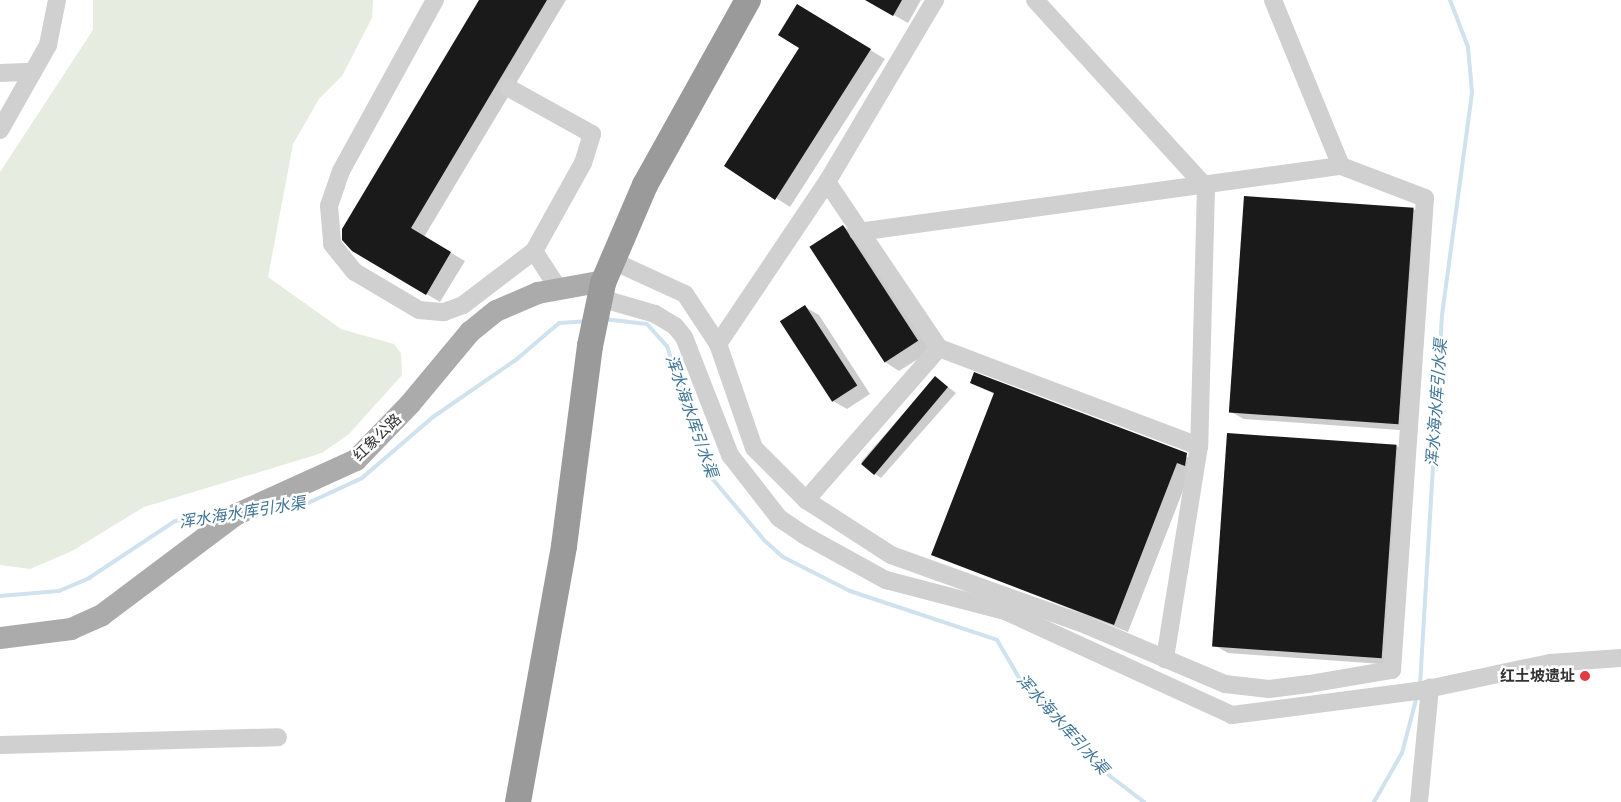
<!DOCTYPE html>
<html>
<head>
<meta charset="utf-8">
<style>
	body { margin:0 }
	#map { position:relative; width:1621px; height:802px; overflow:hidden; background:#fff; font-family:"PT Sans Narrow","Noto Sans SC",sans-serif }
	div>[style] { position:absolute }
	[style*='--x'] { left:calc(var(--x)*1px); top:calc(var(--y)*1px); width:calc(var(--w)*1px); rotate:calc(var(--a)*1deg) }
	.green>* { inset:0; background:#e6ecdf }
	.shadow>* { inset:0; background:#0003 }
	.stream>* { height:4px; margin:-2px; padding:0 2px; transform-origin:2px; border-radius:2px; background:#cfe2ee }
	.building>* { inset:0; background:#1a1a1a; transform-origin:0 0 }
	.minor>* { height:18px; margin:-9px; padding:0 9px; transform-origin:9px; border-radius:9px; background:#d0d0d0 }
	.major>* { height:22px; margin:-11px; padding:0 11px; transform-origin:11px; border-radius:11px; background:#ababab }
	.highway>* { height:26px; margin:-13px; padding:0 13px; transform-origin:13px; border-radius:13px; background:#9a9a9a }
	.dots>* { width:14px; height:14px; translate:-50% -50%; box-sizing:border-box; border:2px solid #fff; border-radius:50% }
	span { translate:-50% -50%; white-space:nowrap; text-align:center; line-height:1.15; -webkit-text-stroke:5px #fff; paint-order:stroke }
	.street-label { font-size:15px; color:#333 }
	.poi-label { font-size:15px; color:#333; font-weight:700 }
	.right { translate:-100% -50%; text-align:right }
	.water-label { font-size:16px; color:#3f7597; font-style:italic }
</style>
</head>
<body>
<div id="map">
	<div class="green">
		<i style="clip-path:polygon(93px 0,373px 0,372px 18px,342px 76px,319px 99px,293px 144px,268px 277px,341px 329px,394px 344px,401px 353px,402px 375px,349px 434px,322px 453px,144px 507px,72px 551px,30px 569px,0 565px,0 172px,93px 30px)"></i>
	</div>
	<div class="shadow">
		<i style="clip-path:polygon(480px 0,566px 0,424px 237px,465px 261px,440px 302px,353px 250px)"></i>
		<i style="clip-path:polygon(867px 0,921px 0,908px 23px)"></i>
		<i style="clip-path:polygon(812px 14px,885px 59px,790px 207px,726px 166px,801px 47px)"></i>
		<i style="clip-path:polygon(1413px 209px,1428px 217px,1413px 431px,1244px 419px,1229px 411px)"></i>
		<i style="clip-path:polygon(843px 226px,857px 235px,932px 350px,899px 371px,885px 362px,810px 247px)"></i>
		<i style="clip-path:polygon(805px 307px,819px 315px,870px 394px,847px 409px,833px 401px)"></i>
		<i style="clip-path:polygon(935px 377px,956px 393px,881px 478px,872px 472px,861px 462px)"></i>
		<i style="clip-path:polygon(971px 383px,1201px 462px,1191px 470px,1128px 632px,932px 554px,994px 394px)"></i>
		<i style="clip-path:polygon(1397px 446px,1411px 455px,1396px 665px,1228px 653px,1214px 645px)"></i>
	</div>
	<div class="stream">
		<i style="--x:604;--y:319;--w:43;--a:6.6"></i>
		<i style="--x:647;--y:324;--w:30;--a:48"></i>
		<i style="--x:667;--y:346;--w:137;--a:71.7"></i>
		<i style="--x:710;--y:476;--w:85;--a:49.8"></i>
		<i style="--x:765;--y:541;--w:24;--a:42"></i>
		<i style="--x:783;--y:557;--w:75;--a:26.9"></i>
		<i style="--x:850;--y:591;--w:155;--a:18.4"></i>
		<i style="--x:997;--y:640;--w:48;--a:59.7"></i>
		<i style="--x:1021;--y:681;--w:125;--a:47.3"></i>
		<i style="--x:1106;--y:773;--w:48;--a:37.3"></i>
		<i style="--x:276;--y:507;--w:32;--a:-7"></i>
		<i style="--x:308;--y:503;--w:60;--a:-24.8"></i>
		<i style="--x:362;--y:478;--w:94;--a:-40.7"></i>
		<i style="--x:433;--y:417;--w:102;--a:-34.6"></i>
		<i style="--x:517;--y:359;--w:55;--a:-40.6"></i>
		<i style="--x:559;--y:323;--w:26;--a:-4"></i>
		<i style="--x:0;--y:596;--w:59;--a:-4.8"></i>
		<i style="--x:59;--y:591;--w:33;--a:-23"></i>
		<i style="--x:89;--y:578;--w:103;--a:-33.5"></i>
		<i style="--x:175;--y:521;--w:46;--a:-8.8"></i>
		<i style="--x:1420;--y:685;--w:371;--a:-86.6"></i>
		<i style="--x:1442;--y:315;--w:225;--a:-82.3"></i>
		<i style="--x:1472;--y:92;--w:45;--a:-95.1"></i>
		<i style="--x:1468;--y:47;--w:50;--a:-111"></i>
		<i style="--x:1374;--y:802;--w:56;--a:-60.3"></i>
		<i style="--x:1402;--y:753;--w:59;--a:-75.3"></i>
	</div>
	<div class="building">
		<i style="clip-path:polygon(479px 0,547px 0,411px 228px,451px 252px,426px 295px,352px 251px,342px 240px,342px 229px)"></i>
		<i style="clip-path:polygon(865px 0,902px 0,893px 16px)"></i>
		<i style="clip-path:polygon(797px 4px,871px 49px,775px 200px,724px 166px,799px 48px,778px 35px)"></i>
		<i style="left:1244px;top:196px;width:170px;height:217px;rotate:4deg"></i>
		<i style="left:843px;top:225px;width:138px;height:40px;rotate:57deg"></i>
		<i style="left:805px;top:305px;width:96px;height:30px;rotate:57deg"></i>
		<i style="clip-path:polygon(974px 372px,1187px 453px,1185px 466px,1177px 463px,1114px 625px,931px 555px,994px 393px,970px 383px)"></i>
		<i style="left:935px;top:376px;width:17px;height:115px;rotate:40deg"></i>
		<i style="left:1227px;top:433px;width:170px;height:214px;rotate:4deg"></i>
	</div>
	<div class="minor">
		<i style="--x:435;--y:0;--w:195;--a:118.8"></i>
		<i style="--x:341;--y:171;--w:37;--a:109"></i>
		<i style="--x:329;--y:206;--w:38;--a:85"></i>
		<i style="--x:332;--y:244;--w:36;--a:51"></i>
		<i style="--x:355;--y:272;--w:74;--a:30.7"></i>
		<i style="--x:419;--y:310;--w:25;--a:5"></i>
		<i style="--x:444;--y:312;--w:20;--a:-20"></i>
		<i style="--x:463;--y:305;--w:89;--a:-37.3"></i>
		<i style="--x:534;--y:251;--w:44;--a:57"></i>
		<i style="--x:1035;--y:0;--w:253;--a:47.6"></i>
		<i style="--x:1206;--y:187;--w:259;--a:91.5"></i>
		<i style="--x:1199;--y:446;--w:216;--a:99.1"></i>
		<i style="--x:0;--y:73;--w:33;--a:-2"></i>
		<i style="--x:509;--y:88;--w:95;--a:29"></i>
		<i style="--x:592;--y:134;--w:30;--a:107"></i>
		<i style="--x:583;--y:163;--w:101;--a:119.1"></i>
		<i style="--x:0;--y:130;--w:98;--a:-60.5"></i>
		<i style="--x:48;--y:45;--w:46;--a:-78.7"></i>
		<i style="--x:827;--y:182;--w:200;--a:56"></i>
		<i style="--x:858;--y:232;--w:487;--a:-7.8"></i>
		<i style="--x:1341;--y:166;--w:179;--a:-112.3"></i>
		<i style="--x:611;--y:260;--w:81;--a:24.7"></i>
		<i style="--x:685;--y:294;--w:60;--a:56.6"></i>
		<i style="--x:718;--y:344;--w:110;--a:70.9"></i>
		<i style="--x:754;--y:448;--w:74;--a:45"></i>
		<i style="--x:806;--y:500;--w:101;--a:32.9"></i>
		<i style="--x:891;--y:555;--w:207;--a:19.7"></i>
		<i style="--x:1086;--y:625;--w:151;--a:23"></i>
		<i style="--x:1225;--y:684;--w:44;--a:6.5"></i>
		<i style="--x:1269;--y:689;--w:40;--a:-7.1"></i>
		<i style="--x:1309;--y:684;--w:84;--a:-9.6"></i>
		<i style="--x:1392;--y:670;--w:473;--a:-86"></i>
		<i style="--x:1425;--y:198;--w:90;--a:-159.1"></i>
		<i style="--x:600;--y:298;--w:57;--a:16.2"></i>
		<i style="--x:655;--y:314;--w:23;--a:31"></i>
		<i style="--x:675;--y:326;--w:14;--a:51"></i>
		<i style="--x:684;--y:337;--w:127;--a:68.7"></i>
		<i style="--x:730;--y:455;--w:80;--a:52.1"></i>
		<i style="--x:779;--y:518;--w:30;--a:34"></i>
		<i style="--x:804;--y:535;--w:94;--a:28.8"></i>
		<i style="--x:886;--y:580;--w:123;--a:14.6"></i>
		<i style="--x:1005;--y:611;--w:250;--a:24.6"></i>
		<i style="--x:1232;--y:715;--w:188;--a:-7.4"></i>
		<i style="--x:1418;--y:691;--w:135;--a:-12"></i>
		<i style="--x:1550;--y:663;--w:71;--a:-4"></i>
		<i style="--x:718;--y:344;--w:195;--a:-56.1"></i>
		<i style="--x:827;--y:182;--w:212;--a:-59.3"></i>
		<i style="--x:806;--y:500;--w:202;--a:-48.8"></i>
		<i style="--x:939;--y:348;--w:278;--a:20.7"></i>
		<i style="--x:0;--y:745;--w:278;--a:-1.6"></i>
		<i style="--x:1419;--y:802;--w:115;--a:-84.5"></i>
	</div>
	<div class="major">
		<i style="--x:0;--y:638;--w:72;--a:-7.2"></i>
		<i style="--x:71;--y:629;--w:34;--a:-24"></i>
		<i style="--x:102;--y:615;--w:166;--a:-36.9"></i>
		<i style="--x:235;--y:515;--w:133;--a:-24.4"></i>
		<i style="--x:356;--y:460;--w:78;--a:-46"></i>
		<i style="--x:410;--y:404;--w:94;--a:-50.2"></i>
		<i style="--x:470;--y:332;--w:33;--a:-39"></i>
		<i style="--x:496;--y:311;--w:46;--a:-23.2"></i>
		<i style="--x:538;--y:293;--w:67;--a:-10.3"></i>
	</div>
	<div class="highway">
		<i style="--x:518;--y:802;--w:260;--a:-79.8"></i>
		<i style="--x:564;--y:546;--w:202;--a:-82.6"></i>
		<i style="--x:590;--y:346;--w:64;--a:-78.3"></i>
		<i style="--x:603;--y:283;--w:107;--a:-66.8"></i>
		<i style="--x:645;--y:185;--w:212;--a:-60.9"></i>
	</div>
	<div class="dots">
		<i style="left:1585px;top:676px;background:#e63946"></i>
	</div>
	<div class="street-label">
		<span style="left:377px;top:437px;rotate:-44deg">红象公路</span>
	</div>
	<div class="poi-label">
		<span class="right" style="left:1575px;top:676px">红土坡遗址</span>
	</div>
	<div class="water-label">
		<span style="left:1436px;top:403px;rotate:-86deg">浑水海水库引水渠</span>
		<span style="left:692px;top:416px;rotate:71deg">浑水海水库引水渠</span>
		<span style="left:242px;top:512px;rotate:-9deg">浑水海水库引水渠</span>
		<span style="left:1063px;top:724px;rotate:48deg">浑水海水库引水渠</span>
	</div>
</div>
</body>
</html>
